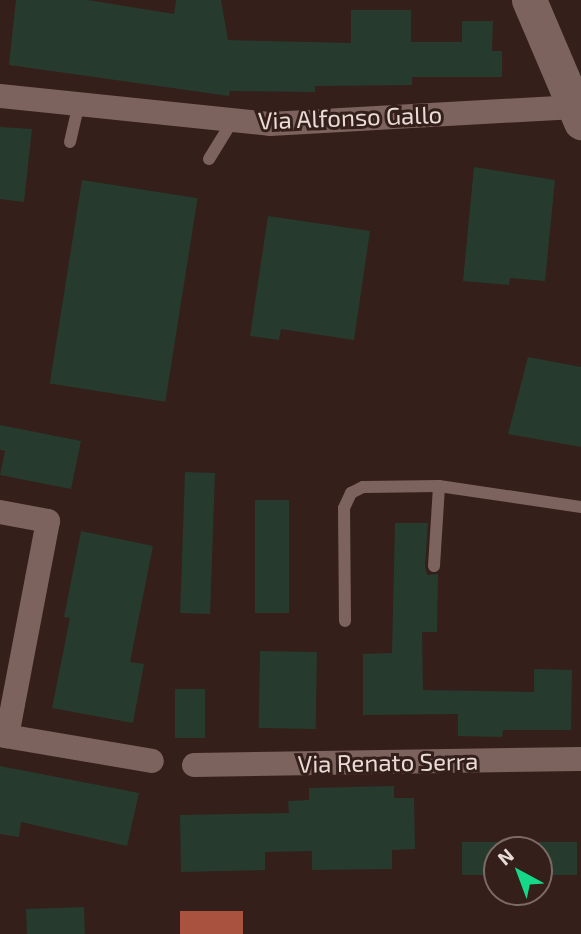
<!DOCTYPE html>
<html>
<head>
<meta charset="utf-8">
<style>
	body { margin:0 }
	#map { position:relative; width:581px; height:934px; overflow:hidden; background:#341f1a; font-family:"Exo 2",sans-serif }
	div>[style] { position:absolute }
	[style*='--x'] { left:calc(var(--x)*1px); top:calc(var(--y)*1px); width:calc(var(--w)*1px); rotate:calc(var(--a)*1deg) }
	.water>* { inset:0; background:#a8523f; transform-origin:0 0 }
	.building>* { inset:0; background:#263b2e; transform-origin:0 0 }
	.lane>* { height:12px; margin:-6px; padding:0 6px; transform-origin:6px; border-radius:6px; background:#7d635d }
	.street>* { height:24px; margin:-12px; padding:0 12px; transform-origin:12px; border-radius:12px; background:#7d635d }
	.secondary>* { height:35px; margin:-17.5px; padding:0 17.5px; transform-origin:17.5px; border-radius:17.5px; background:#7d635d }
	span { translate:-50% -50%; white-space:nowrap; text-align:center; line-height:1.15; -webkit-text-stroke:6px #341f1a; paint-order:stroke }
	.street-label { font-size:24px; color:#e9dbd7 }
	.north { position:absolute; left:483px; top:836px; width:70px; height:70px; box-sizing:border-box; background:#341f1a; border:2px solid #7c6a66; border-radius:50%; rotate:319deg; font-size:19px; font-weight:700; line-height:28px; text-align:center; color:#e9dbd7 }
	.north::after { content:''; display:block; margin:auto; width:24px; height:32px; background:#15d989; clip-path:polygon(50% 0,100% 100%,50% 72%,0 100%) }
</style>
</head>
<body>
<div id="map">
	<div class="water">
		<i style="left:180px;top:911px;width:63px;height:23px"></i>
	</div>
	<div class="building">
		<i style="clip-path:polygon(16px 0,88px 0,174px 14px,176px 0,221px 0,228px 40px,351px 43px,351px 10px,411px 10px,411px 42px,462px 42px,462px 21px,493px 21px,492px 51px,502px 51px,502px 77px,412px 77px,412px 85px,315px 86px,315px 92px,230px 91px,229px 96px,9px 65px)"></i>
		<i style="clip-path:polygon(0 127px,32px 129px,24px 202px,0 199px)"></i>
		<i style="clip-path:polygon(474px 167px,555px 180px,545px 281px,510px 278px,509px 285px,463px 281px)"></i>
		<i style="left:82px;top:180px;width:117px;height:206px;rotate:9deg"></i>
		<i style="clip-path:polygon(268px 216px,370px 231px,354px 340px,281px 329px,279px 340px,250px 336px)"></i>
		<i style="clip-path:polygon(528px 357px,581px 367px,581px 447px,508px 434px)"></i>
		<i style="clip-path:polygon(0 425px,81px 441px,71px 489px,0 475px,5px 451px,0 450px)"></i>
		<i style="left:185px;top:472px;width:30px;height:141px;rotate:2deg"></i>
		<i style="left:255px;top:500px;width:34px;height:113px"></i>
		<i style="clip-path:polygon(395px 523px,428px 523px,425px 566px,427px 575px,438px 574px,437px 632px,422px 632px,423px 690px,534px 692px,534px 669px,572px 670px,571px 730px,503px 730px,502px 737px,458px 736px,458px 714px,363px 715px,363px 654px,392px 653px)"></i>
		<i style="clip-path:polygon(81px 531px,153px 546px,130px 662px,144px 664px,133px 723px,52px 708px,70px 618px,64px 617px)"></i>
		<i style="left:260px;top:651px;width:57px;height:77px;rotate:1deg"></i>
		<i style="left:175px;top:689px;width:30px;height:49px"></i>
		<i style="clip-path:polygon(0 766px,139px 793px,127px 846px,21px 822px,19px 837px,0 834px)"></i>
		<i style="clip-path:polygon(394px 786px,394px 798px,414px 798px,415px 849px,392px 850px,392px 869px,312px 870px,312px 851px,265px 852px,265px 870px,181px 872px,180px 815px,289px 813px,288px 801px,309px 800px,309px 788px)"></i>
		<i style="left:462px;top:842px;width:35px;height:33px"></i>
		<i style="left:539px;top:842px;width:38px;height:33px"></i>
		<i style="left:84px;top:907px;width:27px;height:58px;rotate:88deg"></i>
	</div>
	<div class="lane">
		<i style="--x:70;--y:142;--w:39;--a:-77"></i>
		<i style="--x:209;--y:159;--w:46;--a:-58.4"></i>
		<i style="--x:434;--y:566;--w:80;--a:-86.4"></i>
		<i style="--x:345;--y:621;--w:113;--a:-90.5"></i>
		<i style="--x:344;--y:508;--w:17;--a:-65"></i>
		<i style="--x:351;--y:493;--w:13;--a:-27"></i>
		<i style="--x:363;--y:487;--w:76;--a:-0.8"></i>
		<i style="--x:439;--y:486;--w:144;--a:8.4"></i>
	</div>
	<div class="street">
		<i style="--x:0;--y:96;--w:271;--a:5.9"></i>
		<i style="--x:270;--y:124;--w:306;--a:-3.2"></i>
		<i style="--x:0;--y:512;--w:49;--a:10.6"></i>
		<i style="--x:48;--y:521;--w:219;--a:100.8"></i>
		<i style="--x:0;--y:735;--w:154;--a:9.7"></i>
		<i style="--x:194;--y:765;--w:387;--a:-0.9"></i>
	</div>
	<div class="secondary">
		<i style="--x:529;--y:0;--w:133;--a:66.9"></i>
	</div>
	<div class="street-label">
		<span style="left:350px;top:117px;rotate:-2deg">Via Alfonso Gallo</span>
		<span style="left:388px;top:762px;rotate:-1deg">Via Renato Serra</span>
	</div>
	<div class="north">N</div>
</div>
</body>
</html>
